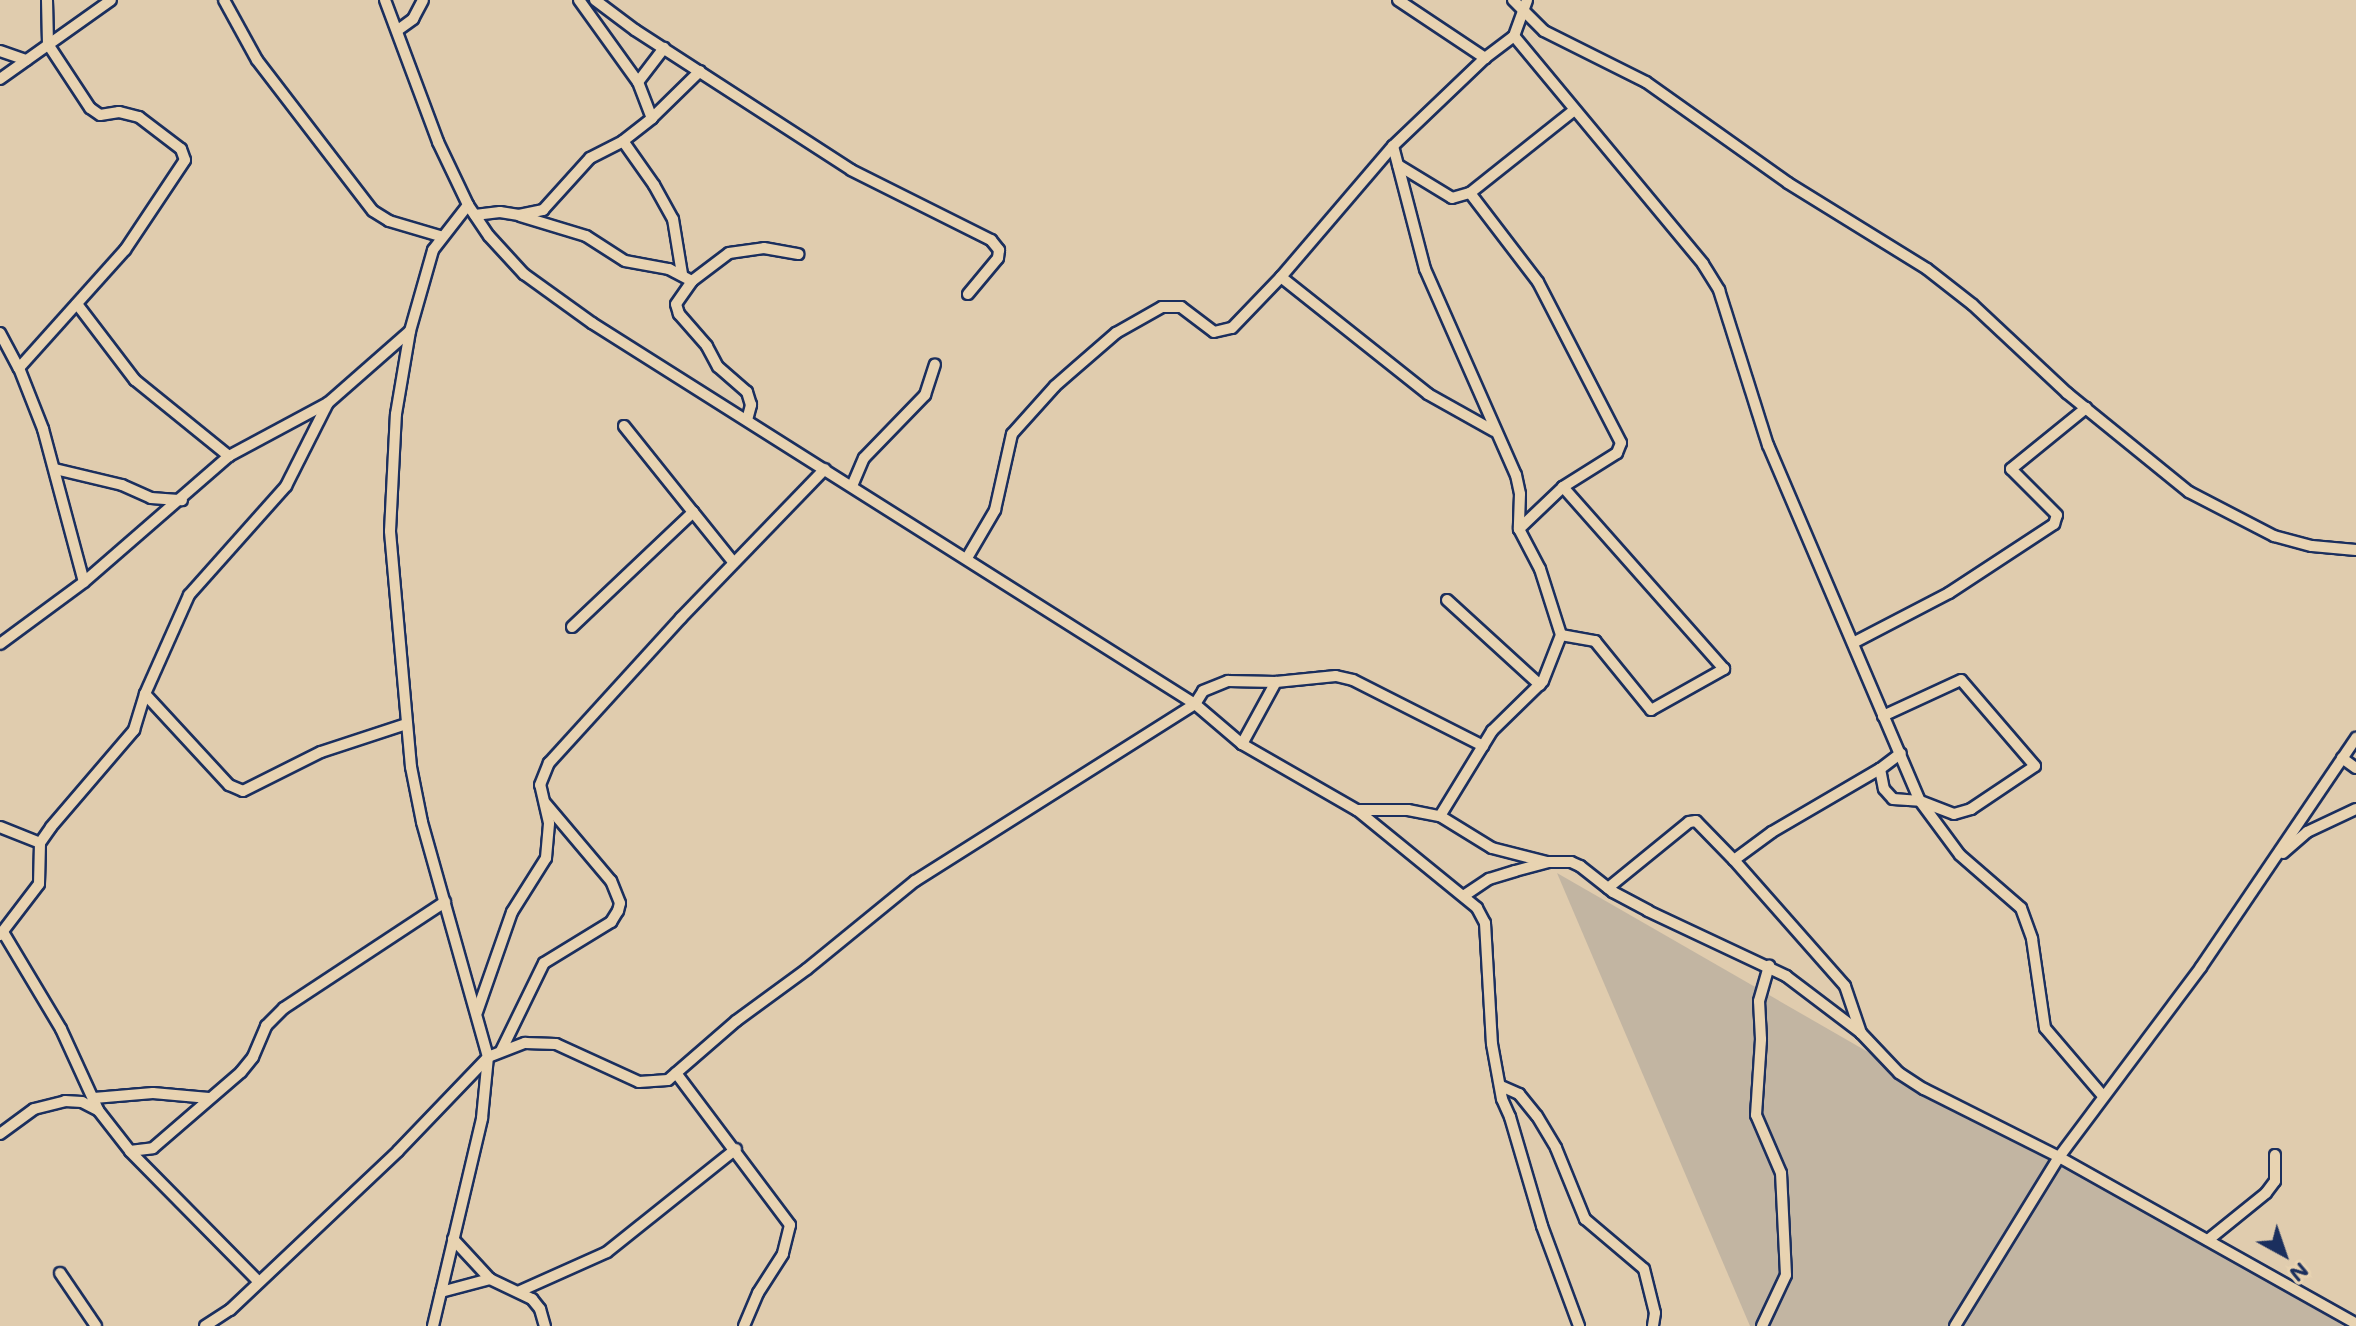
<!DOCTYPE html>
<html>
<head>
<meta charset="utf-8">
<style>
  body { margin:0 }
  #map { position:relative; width:2356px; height:1326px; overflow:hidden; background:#e0ccae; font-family:Mali,sans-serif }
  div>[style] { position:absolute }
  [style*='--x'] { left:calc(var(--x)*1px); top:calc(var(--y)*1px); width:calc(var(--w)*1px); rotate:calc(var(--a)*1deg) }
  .green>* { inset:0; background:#c2b5a2 }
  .roads { filter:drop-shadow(2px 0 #1b2f5e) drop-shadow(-2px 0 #1b2f5e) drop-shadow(0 2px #1b2f5e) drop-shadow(0 -2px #1b2f5e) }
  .minor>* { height:10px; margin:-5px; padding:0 5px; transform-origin:5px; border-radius:5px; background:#e8d3b1 }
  span { translate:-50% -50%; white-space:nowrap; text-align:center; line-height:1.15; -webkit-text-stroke:6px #e8d3b1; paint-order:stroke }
  .north { position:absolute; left:2244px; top:1214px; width:80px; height:80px; -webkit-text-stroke:6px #e8d3b1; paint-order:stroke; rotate:140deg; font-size:22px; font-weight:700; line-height:32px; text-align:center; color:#1b2f5e }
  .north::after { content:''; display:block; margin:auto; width:28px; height:36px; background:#1b2f5e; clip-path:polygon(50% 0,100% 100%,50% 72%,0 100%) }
</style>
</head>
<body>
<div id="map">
  <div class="green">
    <i style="clip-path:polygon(1557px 873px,2344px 1326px,1750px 1326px)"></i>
  </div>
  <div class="roads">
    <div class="minor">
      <i style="--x:224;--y:0;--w:68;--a:61.2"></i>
      <i style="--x:257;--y:60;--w:190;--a:52.5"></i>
      <i style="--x:373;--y:211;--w:19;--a:32"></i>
      <i style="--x:389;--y:221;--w:53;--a:16.4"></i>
      <i style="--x:385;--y:0;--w:152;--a:69.5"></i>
      <i style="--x:438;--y:142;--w:70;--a:64.5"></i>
      <i style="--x:468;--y:205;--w:37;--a:56"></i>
      <i style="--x:489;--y:236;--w:52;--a:47.4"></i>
      <i style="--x:524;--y:274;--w:84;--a:35.8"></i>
      <i style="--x:592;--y:323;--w:713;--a:32.29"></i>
      <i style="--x:1195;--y:704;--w:62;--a:40.4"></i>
      <i style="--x:1242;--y:744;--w:133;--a:29.9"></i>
      <i style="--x:1357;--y:810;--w:155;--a:39.2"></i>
      <i style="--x:1477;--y:908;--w:17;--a:62"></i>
      <i style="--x:1485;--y:923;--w:121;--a:86.7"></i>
      <i style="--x:1492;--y:1044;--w:56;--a:79.7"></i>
      <i style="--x:1502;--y:1099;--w:20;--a:66"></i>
      <i style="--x:1510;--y:1117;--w:114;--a:73.6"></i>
      <i style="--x:1542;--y:1226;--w:107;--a:69.7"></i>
      <i style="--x:579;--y:0;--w:101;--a:54.3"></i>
      <i style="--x:638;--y:82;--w:39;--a:69"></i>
      <i style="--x:595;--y:0;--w:50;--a:36.9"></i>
      <i style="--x:635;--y:30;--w:257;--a:32.9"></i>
      <i style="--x:851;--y:170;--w:157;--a:26.6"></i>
      <i style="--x:991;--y:240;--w:13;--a:51"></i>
      <i style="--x:999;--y:250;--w:8;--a:97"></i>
      <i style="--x:998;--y:258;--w:47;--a:129.8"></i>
      <i style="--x:1398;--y:0;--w:105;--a:33.7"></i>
      <i style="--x:1513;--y:0;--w:44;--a:45"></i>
      <i style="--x:1544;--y:31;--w:114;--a:26.6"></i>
      <i style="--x:1646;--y:82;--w:174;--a:35.4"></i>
      <i style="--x:1788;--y:183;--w:163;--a:31.7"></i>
      <i style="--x:1927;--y:269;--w:58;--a:38"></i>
      <i style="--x:1973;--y:305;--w:129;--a:43.1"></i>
      <i style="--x:2067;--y:393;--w:157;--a:39.1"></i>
      <i style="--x:2189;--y:492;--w:96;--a:27.4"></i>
      <i style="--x:2274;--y:536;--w:39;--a:15"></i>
      <i style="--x:2312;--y:546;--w:44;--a:5.2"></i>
      <i style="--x:398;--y:30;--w:19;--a:-36"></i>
      <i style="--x:413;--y:19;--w:21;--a:-62"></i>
      <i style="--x:1514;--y:36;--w:296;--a:50.3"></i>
      <i style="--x:1703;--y:264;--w:31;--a:58"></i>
      <i style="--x:1719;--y:290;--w:163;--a:72.5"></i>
      <i style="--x:1768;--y:445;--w:387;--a:66.9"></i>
      <i style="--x:1920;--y:801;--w:67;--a:53.5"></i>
      <i style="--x:1960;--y:855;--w:81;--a:41"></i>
      <i style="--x:2021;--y:908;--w:33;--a:70"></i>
      <i style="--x:2032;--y:939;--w:90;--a:81.7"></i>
      <i style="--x:2045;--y:1028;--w:89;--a:49.5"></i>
      <i style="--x:0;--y:51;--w:28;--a:19"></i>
      <i style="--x:0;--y:79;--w:136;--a:-35.4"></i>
      <i style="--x:638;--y:82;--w:43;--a:-52.6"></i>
      <i style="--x:623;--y:141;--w:54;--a:54.8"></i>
      <i style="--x:654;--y:185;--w:39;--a:61"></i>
      <i style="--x:673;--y:219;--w:56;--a:80.7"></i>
      <i style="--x:1393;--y:146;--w:127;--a:75.4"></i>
      <i style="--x:1425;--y:269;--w:225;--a:66.2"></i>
      <i style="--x:1516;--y:475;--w:19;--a:78"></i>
      <i style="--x:1520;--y:494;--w:35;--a:92"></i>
      <i style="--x:1519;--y:529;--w:45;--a:62.3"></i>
      <i style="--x:1540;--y:569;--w:69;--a:72.3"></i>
      <i style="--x:1398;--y:165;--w:63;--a:31.4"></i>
      <i style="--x:1452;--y:198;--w:19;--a:-16"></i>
      <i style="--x:1470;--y:193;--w:112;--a:52.6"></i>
      <i style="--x:1538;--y:282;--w:181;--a:62.7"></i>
      <i style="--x:1621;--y:443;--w:11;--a:112"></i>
      <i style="--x:1617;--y:453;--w:64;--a:147.8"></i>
      <i style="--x:1470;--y:193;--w:132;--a:-38.5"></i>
      <i style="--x:475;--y:215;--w:25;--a:-7"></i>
      <i style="--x:500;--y:212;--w:19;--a:9"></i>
      <i style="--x:519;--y:215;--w:25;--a:-12"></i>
      <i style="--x:543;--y:210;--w:70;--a:-47.9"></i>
      <i style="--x:590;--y:158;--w:37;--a:-27"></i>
      <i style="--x:623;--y:141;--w:37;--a:-38"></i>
      <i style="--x:652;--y:118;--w:67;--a:-44.4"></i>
      <i style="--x:520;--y:216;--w:69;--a:16.9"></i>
      <i style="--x:586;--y:236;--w:46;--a:32.7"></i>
      <i style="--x:625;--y:261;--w:45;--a:10.3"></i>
      <i style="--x:669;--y:269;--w:26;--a:28"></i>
      <i style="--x:1281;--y:277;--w:188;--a:38.5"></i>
      <i style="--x:1428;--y:394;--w:76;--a:29.3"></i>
      <i style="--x:77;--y:304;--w:96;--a:52.7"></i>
      <i style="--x:135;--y:380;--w:121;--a:39"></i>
      <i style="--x:0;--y:333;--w:40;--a:62"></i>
      <i style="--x:19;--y:368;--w:66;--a:68.5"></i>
      <i style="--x:43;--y:429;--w:158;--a:75"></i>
      <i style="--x:19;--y:368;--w:159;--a:-48.1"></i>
      <i style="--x:125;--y:250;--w:108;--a:-56.3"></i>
      <i style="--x:185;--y:160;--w:12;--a:-110"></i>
      <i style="--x:181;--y:149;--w:53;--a:-142.7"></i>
      <i style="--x:139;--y:117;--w:21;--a:-166"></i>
      <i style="--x:119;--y:112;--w:19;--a:171"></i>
      <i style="--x:100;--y:115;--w:12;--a:-145"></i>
      <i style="--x:90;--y:108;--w:77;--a:-123.3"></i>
      <i style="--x:48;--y:44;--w:44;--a:-91.3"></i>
      <i style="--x:747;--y:420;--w:16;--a:-75"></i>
      <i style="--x:751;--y:405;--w:14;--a:-107"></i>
      <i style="--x:747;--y:392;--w:38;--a:-139"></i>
      <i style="--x:718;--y:367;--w:24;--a:-118"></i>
      <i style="--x:707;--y:346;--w:43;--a:-131.2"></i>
      <i style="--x:679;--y:314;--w:10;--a:-107"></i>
      <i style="--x:676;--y:304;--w:28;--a:-55"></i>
      <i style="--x:692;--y:281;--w:46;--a:-37.1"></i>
      <i style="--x:729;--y:253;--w:35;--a:-8"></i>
      <i style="--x:764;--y:248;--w:35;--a:10"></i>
      <i style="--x:624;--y:426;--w:110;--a:51.3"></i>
      <i style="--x:55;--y:469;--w:69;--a:13.4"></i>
      <i style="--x:122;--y:485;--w:32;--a:24"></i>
      <i style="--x:151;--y:498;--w:31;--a:4"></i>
      <i style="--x:852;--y:486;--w:30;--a:-67"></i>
      <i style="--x:864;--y:458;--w:88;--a:-45.9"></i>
      <i style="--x:925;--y:395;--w:32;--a:-72"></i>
      <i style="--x:967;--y:558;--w:56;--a:-59.7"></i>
      <i style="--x:995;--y:510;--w:78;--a:-77.4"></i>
      <i style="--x:1012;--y:434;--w:64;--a:-48.1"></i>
      <i style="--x:1055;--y:386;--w:81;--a:-41"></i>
      <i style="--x:1116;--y:333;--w:53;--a:-29.5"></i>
      <i style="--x:1162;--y:307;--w:19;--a:0"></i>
      <i style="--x:1181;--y:307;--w:41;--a:37.1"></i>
      <i style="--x:1214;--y:332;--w:18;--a:-13"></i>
      <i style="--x:1232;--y:328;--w:71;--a:-46.1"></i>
      <i style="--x:1281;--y:277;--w:172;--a:-49.5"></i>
      <i style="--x:1393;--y:146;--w:127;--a:-43.7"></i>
      <i style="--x:1485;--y:58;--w:36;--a:-37"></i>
      <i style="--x:1514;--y:36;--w:38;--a:-70"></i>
      <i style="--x:1447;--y:600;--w:126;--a:42.4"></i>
      <i style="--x:572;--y:627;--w:167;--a:-43.5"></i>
      <i style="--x:693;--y:512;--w:65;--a:51.2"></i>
      <i style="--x:1853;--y:643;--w:108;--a:-27.5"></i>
      <i style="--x:1949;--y:593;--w:126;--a:-33.3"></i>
      <i style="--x:2054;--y:524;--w:9;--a:-72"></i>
      <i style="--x:2057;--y:515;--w:65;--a:-135"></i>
      <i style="--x:2011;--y:469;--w:97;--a:-39.1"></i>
      <i style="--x:0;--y:644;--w:104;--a:-36.4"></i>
      <i style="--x:84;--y:582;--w:192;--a:-41"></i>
      <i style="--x:229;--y:456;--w:112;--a:-28.2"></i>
      <i style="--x:328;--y:403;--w:109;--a:-41.3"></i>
      <i style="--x:145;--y:694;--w:124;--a:47.3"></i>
      <i style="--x:229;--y:785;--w:15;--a:23"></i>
      <i style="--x:243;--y:791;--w:87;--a:-26.6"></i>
      <i style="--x:321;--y:752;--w:89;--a:-18.2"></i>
      <i style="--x:1242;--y:744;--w:71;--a:-61.3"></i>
      <i style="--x:1276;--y:682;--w:60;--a:-5.7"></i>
      <i style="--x:1336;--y:676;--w:17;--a:13"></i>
      <i style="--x:1353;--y:680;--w:146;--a:26.9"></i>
      <i style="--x:2342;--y:758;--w:17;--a:36"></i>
      <i style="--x:1880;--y:769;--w:26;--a:-37"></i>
      <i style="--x:1357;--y:810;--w:51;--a:0"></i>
      <i style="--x:1408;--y:810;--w:33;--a:11"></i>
      <i style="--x:1440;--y:816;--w:61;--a:31.6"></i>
      <i style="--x:1492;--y:848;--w:57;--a:14.3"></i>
      <i style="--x:1440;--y:816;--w:100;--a:-58.5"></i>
      <i style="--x:1492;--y:731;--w:71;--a:-44.4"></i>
      <i style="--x:1543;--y:681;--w:49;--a:-68.6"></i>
      <i style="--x:1561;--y:635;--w:35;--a:10"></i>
      <i style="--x:1595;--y:641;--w:89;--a:50.9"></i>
      <i style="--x:1651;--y:710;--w:84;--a:-29.3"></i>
      <i style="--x:1724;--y:669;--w:243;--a:-131.5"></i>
      <i style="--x:1563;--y:487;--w:61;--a:136.3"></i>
      <i style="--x:0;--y:827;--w:43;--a:21.8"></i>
      <i style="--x:2283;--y:853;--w:32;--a:-41"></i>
      <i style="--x:2307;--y:832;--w:54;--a:-25.1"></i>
      <i style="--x:1734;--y:860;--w:168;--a:48.6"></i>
      <i style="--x:1845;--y:986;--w:50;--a:71.2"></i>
      <i style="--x:1608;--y:888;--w:104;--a:-39.2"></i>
      <i style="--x:1689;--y:822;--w:7;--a:-8"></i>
      <i style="--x:1696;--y:821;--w:54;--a:45.7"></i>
      <i style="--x:1734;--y:860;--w:47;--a:-36.4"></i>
      <i style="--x:1772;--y:832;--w:125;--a:-30.3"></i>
      <i style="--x:1880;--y:769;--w:20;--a:79"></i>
      <i style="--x:1884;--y:789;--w:13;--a:48"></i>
      <i style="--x:1893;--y:799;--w:27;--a:4"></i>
      <i style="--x:1920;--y:801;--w:36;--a:21"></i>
      <i style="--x:1954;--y:814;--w:18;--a:-16"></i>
      <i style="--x:1971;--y:809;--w:77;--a:-33.9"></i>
      <i style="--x:2035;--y:766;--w:113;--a:-130.7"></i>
      <i style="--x:1961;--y:680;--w:86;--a:155.2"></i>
      <i style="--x:1465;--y:895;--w:29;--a:-34"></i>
      <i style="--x:1489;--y:879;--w:27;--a:-17"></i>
      <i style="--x:1515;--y:871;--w:35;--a:-15"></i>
      <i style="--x:1549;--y:862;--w:22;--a:0"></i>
      <i style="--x:1571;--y:862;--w:10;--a:24"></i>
      <i style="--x:1580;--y:866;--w:42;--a:38.2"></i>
      <i style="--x:1613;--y:892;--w:40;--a:28"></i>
      <i style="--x:1648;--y:911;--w:153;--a:25.2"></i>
      <i style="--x:1786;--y:976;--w:94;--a:37.2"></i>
      <i style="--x:1861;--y:1033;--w:55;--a:46.5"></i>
      <i style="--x:1899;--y:1073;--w:30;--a:33"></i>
      <i style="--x:1924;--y:1089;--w:151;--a:26.7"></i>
      <i style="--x:2059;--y:1157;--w:341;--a:29.3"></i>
      <i style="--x:3;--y:932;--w:113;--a:59.1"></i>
      <i style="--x:61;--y:1029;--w:89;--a:65.4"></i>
      <i style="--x:98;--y:1110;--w:52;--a:52"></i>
      <i style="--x:0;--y:935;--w:64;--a:-52.6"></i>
      <i style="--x:39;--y:884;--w:41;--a:-88.6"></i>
      <i style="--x:40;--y:843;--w:19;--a:-55"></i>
      <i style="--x:51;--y:827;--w:128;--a:-49.4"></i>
      <i style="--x:134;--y:730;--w:38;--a:-73"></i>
      <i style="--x:145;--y:694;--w:108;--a:-66"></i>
      <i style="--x:189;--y:595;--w:146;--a:-48.3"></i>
      <i style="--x:286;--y:486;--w:93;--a:-63.2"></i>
      <i style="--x:477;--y:1012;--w:106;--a:-70.7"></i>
      <i style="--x:512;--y:912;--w:64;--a:-57.8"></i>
      <i style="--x:546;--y:858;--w:35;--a:-85"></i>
      <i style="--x:549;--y:823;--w:39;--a:-103"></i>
      <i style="--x:540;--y:785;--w:24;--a:-68"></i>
      <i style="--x:549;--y:763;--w:196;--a:-47.7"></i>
      <i style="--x:681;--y:618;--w:207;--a:-46"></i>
      <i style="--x:501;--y:1051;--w:98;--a:-64"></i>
      <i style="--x:544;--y:963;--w:79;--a:-31.5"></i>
      <i style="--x:611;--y:922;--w:13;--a:-58"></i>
      <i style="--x:618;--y:911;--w:8;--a:-76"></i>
      <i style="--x:620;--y:903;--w:24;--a:-112"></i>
      <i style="--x:611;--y:881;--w:102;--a:-130.2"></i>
      <i style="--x:676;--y:1073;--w:190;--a:53.1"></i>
      <i style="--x:790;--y:1225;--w:30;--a:104"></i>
      <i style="--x:783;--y:1254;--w:46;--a:122.7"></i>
      <i style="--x:758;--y:1293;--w:36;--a:113"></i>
      <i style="--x:1501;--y:1086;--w:20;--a:24"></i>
      <i style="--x:1519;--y:1094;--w:28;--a:51"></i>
      <i style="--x:1537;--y:1116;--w:37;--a:59"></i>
      <i style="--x:1556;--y:1148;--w:77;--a:67.8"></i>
      <i style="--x:1585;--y:1219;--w:77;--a:40.3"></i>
      <i style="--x:1644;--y:1269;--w:45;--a:76"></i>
      <i style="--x:1655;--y:1313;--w:13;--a:99"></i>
      <i style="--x:94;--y:1098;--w:59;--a:-4.8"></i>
      <i style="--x:153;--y:1093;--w:56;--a:5.1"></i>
      <i style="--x:0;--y:1134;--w:42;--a:-36.3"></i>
      <i style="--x:34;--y:1109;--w:32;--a:-14"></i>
      <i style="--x:65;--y:1101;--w:17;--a:3"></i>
      <i style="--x:82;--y:1102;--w:18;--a:27"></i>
      <i style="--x:453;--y:1239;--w:54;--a:47.2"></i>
      <i style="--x:490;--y:1279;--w:47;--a:25.5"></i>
      <i style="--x:532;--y:1299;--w:13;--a:51"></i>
      <i style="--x:540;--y:1309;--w:18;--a:74"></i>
      <i style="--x:2208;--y:1240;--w:75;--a:-39"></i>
      <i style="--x:2266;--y:1193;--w:15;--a:-53"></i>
      <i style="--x:2275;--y:1181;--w:26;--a:-90"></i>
      <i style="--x:60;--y:1273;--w:64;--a:55.8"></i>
      <i style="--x:258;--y:1281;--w:182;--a:-134.6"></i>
      <i style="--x:130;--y:1151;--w:23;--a:-7"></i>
      <i style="--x:153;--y:1148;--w:116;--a:-40.8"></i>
      <i style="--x:241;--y:1072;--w:19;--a:-51"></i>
      <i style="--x:253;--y:1057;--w:34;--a:-67"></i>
      <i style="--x:266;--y:1026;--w:25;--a:-45"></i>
      <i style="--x:284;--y:1008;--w:193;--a:-33.4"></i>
      <i style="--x:520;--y:1291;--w:95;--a:-24.1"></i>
      <i style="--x:607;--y:1252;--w:165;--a:-38.6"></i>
      <i style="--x:441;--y:1292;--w:51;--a:-14.9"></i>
      <i style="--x:205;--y:1326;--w:30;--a:-33"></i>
      <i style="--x:230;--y:1310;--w:231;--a:-43.4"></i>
      <i style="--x:398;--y:1151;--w:130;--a:-46.2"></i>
      <i style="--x:488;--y:1057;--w:40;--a:-21"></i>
      <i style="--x:525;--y:1043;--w:31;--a:2"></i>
      <i style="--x:556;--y:1044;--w:91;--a:24.6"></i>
      <i style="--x:639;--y:1082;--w:29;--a:-4"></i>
      <i style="--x:668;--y:1080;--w:90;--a:-40.9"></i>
      <i style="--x:736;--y:1021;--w:88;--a:-36.2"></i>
      <i style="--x:807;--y:969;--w:139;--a:-39.2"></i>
      <i style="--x:915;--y:881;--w:331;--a:-32.3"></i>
      <i style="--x:1195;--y:704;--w:15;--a:-58"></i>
      <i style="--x:1203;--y:691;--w:27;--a:-22"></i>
      <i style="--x:1228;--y:681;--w:48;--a:1.2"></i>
      <i style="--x:433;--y:1326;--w:214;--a:-76.7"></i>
      <i style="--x:482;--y:1118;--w:61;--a:-84.4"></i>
      <i style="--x:488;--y:1057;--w:244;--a:-105.7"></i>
      <i style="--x:422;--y:822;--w:56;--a:-101.3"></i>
      <i style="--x:411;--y:767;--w:237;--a:-95.1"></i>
      <i style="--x:390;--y:531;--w:117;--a:-87.1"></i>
      <i style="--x:396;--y:414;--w:84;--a:-80.4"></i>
      <i style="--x:410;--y:331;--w:84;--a:-74.1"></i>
      <i style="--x:433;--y:250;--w:57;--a:-52.1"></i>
      <i style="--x:1762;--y:1326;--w:56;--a:-64.8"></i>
      <i style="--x:1786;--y:1275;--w:102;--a:-92.8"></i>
      <i style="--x:1781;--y:1173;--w:63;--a:-113.3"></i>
      <i style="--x:1756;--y:1115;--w:76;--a:-86.2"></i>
      <i style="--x:1761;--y:1039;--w:38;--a:-93"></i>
      <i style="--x:1759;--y:1001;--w:37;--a:-74"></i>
      <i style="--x:1955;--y:1326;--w:198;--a:-58.4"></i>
      <i style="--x:2059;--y:1157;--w:237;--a:-53.2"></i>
      <i style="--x:2201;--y:967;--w:277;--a:-55.9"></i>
    </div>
  </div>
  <div class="north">N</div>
</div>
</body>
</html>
